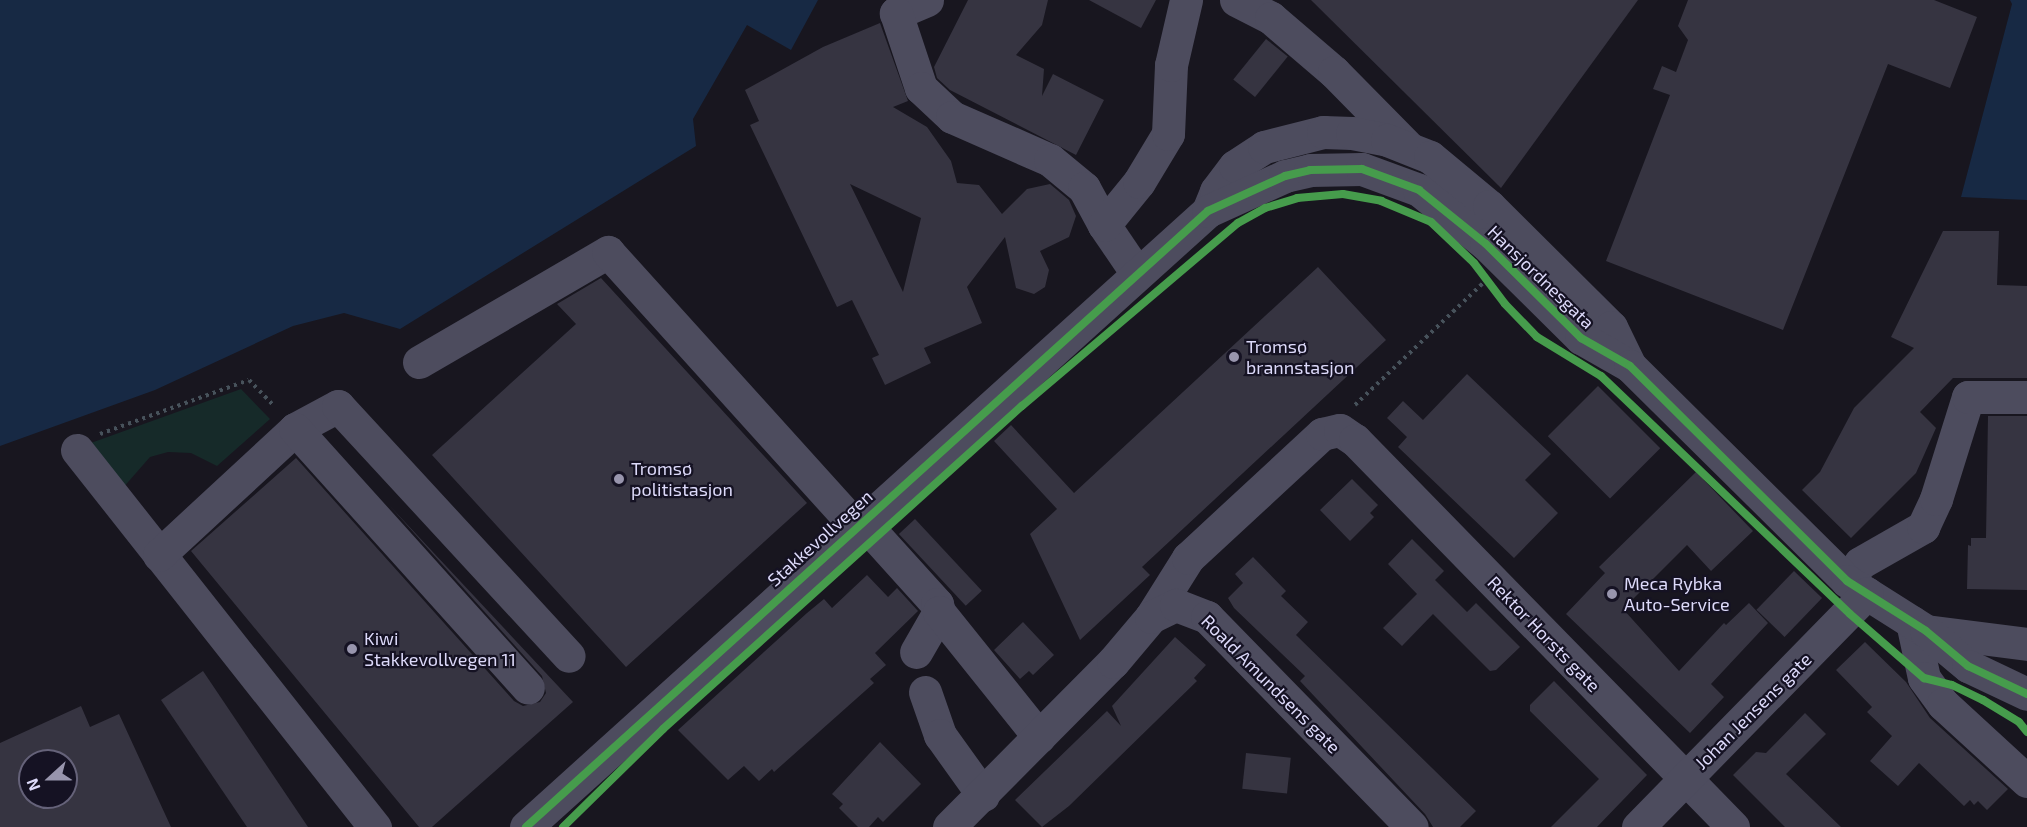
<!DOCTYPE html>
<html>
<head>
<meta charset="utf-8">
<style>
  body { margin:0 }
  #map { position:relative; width:2027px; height:827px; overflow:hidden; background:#18161f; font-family:"Exo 2",sans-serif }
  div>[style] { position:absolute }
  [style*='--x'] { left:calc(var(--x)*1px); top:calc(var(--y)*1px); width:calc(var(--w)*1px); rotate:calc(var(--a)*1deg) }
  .green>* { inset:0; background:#162a29 }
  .water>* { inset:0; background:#172944 }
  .building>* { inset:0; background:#363441; transform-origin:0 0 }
  .path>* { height:4px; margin-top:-2px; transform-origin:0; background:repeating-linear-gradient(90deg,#47525b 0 3px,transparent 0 7.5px) }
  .minor>* { height:33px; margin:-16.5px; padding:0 16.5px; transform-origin:16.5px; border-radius:16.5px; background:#4d4c5e }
  .cycleway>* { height:8px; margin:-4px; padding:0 4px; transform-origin:4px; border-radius:4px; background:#469c4c }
  .dots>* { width:16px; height:16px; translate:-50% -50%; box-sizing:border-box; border:3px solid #151223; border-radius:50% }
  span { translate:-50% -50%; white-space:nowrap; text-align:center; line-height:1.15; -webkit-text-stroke:4.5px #151223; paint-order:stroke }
  .street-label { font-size:18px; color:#dddafa }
  .poi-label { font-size:18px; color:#dddafa }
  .left { translate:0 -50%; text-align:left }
  .north { position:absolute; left:18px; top:749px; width:60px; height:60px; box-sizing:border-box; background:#151223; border:2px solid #656279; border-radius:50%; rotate:249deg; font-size:16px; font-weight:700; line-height:24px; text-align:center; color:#dddafa }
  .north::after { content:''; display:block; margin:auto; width:21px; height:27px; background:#9895ad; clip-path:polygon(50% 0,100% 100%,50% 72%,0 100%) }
</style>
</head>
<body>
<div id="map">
  <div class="green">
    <i style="clip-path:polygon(241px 389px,270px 419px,217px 466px,191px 453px,168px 452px,150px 457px,122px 489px,88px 444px)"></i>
  </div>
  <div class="water">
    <i style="clip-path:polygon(0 0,818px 0,791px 50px,747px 25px,693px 119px,696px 146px,400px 329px,344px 313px,293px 326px,155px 390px,0 446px)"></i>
    <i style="clip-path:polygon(2010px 0,2027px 0,2027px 200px,1961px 197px,2012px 4px)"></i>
  </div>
  <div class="building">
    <i style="clip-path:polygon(968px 0,1048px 0,1042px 25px,1016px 55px,1044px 69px,1042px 96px,1053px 74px,1104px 100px,1076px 155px,950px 90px,937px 78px,934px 67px)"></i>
    <i style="clip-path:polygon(1089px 0,1156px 0,1141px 28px)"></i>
    <i style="clip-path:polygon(1311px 0,1638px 0,1501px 188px)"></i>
    <i style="clip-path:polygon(1688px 0,1934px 0,1977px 17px,1950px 88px,1888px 64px,1783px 330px,1606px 261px,1670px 95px,1653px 89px,1662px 66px,1676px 72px,1688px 40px,1678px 26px)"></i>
    <i style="clip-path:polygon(evenodd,880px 23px,908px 101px,893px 107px,927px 127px,951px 161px,957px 183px,979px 185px,1002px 214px,1027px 189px,1050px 184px,1069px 200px,1076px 216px,1069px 237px,1040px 251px,1049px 270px,1045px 287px,1034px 294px,1016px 288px,1005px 237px,967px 287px,982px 323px,924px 348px,931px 363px,885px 385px,872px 358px,879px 355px,852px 300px,837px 307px,750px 125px,759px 121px,745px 90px,823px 47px,880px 23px,850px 184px,921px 218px,903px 292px,850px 184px)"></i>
    <i style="left:1266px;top:39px;width:28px;height:52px;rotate:39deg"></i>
    <i style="clip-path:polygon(1943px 231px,1999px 231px,1997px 285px,2027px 286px,2027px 378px,1953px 378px,1920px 412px,1936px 428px,1916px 473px,1851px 538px,1802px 490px,1820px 472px,1854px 408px,1914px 348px,1891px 337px)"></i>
    <i style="clip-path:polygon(1318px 267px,1386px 340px,1142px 567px,1150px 575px,1080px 640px,1030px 534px,1057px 509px,994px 441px,1011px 425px,1074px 493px)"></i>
    <i style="clip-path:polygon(601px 278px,807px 503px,626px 667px,432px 455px,576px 324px,557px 304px)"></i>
    <i style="clip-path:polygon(1467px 374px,1551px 454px,1525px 480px,1558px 513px,1514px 558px,1398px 447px,1407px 437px,1387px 418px,1403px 401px,1423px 420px)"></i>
    <i style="left:1598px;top:386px;width:88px;height:71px;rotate:45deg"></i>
    <i style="clip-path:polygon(1988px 416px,2027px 416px,2027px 590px,1967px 589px,1968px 545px,1971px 546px,1971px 538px,1986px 538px)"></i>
    <i style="clip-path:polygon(296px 458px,514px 701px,523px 706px,540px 702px,546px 693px,542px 676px,389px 505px,573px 702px,432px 827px,419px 827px,191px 551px)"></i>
    <i style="clip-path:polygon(1696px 472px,1753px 531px,1711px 571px,1687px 545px,1623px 609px,1679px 671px,1724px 623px,1726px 625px,1749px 603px,1768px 623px,1711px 684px,1724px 697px,1690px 733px,1566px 614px,1605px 573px,1599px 567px)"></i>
    <i style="clip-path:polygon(1352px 479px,1378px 505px,1370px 513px,1374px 517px,1350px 541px,1320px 510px)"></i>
    <i style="left:915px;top:519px;width:98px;height:22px;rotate:47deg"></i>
    <i style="clip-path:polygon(1412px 539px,1444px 571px,1435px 580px,1467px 612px,1476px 603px,1520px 647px,1496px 670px,1490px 671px,1433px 614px,1402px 646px,1383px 628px,1417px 594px,1388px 564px)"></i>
    <i style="clip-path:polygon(1253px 557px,1286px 591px,1281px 596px,1308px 622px,1296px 635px,1476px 811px,1460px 827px,1433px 827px,1425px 814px,1300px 681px,1305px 676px,1234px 608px,1228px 598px,1243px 583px,1235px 574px)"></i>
    <i style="left:1794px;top:571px;width:39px;height:54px;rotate:44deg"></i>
    <i style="clip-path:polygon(867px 575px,888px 597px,897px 588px,918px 611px,875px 653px,886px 665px,870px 679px,874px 683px,774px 772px,772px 769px,759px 781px,744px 766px,728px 780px,678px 730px,807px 613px,824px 599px,832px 608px)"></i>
    <i style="clip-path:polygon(1023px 622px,1054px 655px,1033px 675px,1029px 671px,1020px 679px,994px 650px)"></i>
    <i style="clip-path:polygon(1175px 637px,1206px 665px,1194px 678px,1197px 681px,1069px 806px,1042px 827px,1015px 800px,1107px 711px,1121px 726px,1112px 706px)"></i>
    <i style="clip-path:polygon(1865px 642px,1906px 682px,1930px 718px,2008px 789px,1987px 810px,1978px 801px,1974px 805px,1970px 800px,1964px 806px,1919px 763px,1898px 786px,1870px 761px,1892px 736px,1867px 712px,1872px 707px,1836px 670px)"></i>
    <i style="clip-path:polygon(203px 671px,308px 827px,247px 827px,161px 700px)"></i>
    <i style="clip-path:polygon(1554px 681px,1647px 775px,1597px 827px,1551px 827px,1599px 779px,1530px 711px,1530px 705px)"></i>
    <i style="clip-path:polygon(evenodd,81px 706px,90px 727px,119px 714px,171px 827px,0 827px,0 743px,81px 706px,30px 761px,66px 761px,66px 797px,30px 797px,30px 761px)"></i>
    <i style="clip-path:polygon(1805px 713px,1826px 734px,1786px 774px,1841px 827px,1785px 827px,1733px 775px,1756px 752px,1766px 753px)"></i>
    <i style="clip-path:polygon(880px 742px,921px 784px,883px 822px,878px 817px,869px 827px,858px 827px,839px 808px,843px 804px,832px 794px)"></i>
    <i style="left:1246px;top:753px;width:45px;height:36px;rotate:6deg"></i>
  </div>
  <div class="path">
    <i style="--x:1355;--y:405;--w:178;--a:-43.6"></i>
    <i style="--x:100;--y:434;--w:158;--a:-19.9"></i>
    <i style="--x:249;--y:380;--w:37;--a:46"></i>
  </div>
  <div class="minor">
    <i style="--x:927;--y:0;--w:34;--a:157"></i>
    <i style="--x:896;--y:13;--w:79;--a:71.6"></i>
    <i style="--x:921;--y:88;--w:42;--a:43.1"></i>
    <i style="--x:952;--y:117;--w:107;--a:23.7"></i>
    <i style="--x:1050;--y:160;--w:44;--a:39.5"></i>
    <i style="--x:1084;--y:188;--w:42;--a:61.6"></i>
    <i style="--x:1236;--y:0;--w:39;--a:27"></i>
    <i style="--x:1271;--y:18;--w:83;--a:40.6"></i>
    <i style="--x:1334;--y:72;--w:104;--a:45.4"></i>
    <i style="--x:1208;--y:211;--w:22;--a:-68"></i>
    <i style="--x:1216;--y:191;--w:31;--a:-53"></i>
    <i style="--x:1235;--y:166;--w:35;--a:-33"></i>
    <i style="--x:1264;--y:147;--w:61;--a:-14.3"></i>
    <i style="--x:1323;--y:132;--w:29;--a:2"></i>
    <i style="--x:1352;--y:133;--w:36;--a:11"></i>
    <i style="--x:1387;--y:140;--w:46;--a:21.6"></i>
    <i style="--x:1430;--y:157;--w:77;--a:39.7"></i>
    <i style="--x:1489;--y:206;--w:172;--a:44.8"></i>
    <i style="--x:1611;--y:327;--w:43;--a:64"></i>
    <i style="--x:1136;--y:272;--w:57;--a:-124.2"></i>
    <i style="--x:1104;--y:225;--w:55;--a:-50.9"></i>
    <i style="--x:1139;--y:182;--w:56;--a:-58.9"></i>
    <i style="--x:1168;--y:134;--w:69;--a:-87.5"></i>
    <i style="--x:1171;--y:65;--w:67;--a:-77"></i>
    <i style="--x:419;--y:362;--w:219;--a:-30.2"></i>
    <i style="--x:608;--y:252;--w:370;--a:47.9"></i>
    <i style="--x:295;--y:429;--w:49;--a:-28.1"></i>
    <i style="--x:338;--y:406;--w:340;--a:47.3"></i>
    <i style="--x:77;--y:450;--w:481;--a:51.7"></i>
    <i style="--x:862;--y:521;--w:112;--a:47.9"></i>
    <i style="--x:937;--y:604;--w:8;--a:76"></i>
    <i style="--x:939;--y:612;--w:46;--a:119.9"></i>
    <i style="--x:159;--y:555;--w:185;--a:-42.8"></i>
    <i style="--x:295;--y:429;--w:348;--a:48"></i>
    <i style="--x:1847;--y:581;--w:22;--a:-54"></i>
    <i style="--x:1860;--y:563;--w:73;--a:-29.7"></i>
    <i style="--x:1923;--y:527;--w:31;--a:-65"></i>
    <i style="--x:1936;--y:499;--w:107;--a:-72.6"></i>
    <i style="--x:1968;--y:397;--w:59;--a:0"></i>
    <i style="--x:939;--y:612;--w:160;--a:51.3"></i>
    <i style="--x:1151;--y:617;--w:70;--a:-57.9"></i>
    <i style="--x:1188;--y:558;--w:183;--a:-42.8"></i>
    <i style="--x:1322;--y:434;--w:18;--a:-13"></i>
    <i style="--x:1340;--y:430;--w:18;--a:34"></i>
    <i style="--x:1355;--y:440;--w:541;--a:45.67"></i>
    <i style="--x:1912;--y:622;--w:57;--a:77.9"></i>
    <i style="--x:1924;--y:678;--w:32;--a:54"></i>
    <i style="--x:1943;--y:704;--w:114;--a:42.5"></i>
    <i style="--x:1926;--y:631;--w:102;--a:7.3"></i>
    <i style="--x:925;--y:692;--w:46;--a:70.8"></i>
    <i style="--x:940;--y:735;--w:74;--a:54.4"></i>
    <i style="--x:526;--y:827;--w:919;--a:-42.09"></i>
    <i style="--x:1208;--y:211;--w:85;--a:-24.4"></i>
    <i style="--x:1285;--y:176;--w:26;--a:-13"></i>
    <i style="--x:1310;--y:170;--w:52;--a:-1.1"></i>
    <i style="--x:1362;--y:169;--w:61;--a:20.2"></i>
    <i style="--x:1419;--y:190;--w:86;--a:38.9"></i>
    <i style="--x:1486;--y:244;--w:134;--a:44.7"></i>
    <i style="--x:1581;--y:338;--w:56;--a:29.7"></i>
    <i style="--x:1630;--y:366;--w:305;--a:44.7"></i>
    <i style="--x:1847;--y:581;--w:93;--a:32.3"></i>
    <i style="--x:1926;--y:631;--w:55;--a:39.8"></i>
    <i style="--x:1968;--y:666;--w:65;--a:25.4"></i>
    <i style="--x:949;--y:827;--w:233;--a:-45.2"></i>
    <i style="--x:1113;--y:662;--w:59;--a:-49.8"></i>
    <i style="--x:1151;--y:617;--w:28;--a:-26"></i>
    <i style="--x:1176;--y:605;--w:33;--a:21"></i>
    <i style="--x:1207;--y:617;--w:293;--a:45.7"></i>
    <i style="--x:1638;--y:827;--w:327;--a:-45.6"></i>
  </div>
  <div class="cycleway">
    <i style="--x:526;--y:827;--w:919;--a:-42.09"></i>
    <i style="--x:1208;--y:211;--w:85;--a:-24.4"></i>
    <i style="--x:1285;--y:176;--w:26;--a:-13"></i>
    <i style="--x:1310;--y:170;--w:52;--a:-1.1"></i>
    <i style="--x:1362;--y:169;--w:61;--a:20.2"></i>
    <i style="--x:1419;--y:190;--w:86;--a:38.9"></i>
    <i style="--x:1486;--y:244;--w:134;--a:44.7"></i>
    <i style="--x:1581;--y:338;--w:56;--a:29.7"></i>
    <i style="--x:1630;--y:366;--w:305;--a:44.7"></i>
    <i style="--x:1847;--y:581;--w:93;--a:32.3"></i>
    <i style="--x:1926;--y:631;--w:55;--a:39.8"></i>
    <i style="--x:1968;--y:666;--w:65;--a:25.4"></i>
    <i style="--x:563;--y:827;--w:140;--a:-44.4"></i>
    <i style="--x:663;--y:729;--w:483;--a:-42"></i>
    <i style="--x:1022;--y:406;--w:283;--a:-40.3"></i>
    <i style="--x:1238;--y:223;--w:31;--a:-29"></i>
    <i style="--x:1265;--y:208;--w:34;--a:-17"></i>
    <i style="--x:1297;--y:198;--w:46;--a:-5"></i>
    <i style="--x:1343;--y:194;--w:39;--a:10"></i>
    <i style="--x:1381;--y:201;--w:54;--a:22.8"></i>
    <i style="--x:1431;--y:222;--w:59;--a:43.6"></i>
    <i style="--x:1474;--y:263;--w:51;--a:52.9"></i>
    <i style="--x:1505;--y:304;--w:46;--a:45.9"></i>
    <i style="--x:1537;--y:337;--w:75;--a:31.4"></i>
    <i style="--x:1601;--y:376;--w:344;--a:43.7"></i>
    <i style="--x:1850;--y:614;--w:98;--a:40.9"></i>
    <i style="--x:1924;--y:678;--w:29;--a:14"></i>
    <i style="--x:1952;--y:685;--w:34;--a:26"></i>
    <i style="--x:1983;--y:700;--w:42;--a:31.4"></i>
    <i style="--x:2019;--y:722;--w:13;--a:51"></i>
  </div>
  <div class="dots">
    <i style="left:1234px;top:357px;background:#9895ad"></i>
    <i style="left:619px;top:479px;background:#9895ad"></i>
    <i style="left:1612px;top:594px;background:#9895ad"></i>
    <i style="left:352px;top:649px;background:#9895ad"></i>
  </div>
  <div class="street-label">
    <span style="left:1541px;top:277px;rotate:44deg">Hansjordnesgata</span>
    <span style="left:820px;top:538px;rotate:-42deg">Stakkevollvegen</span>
    <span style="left:1544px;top:634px;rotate:46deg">Rektor Horsts gate</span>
    <span style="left:1271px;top:684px;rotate:45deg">Roald Amundsens gate</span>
    <span style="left:1753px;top:711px;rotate:-45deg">Johan Jensens gate</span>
  </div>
  <div class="poi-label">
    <span class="left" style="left:1246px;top:357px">Tromsø<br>brannstasjon</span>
    <span class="left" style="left:631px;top:479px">Tromsø<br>politistasjon</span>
    <span class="left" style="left:1624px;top:594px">Meca Rybka<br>Auto-Service</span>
    <span class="left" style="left:364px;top:649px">Kiwi<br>Stakkevollvegen 11</span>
  </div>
  <div class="north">N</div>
</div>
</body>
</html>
